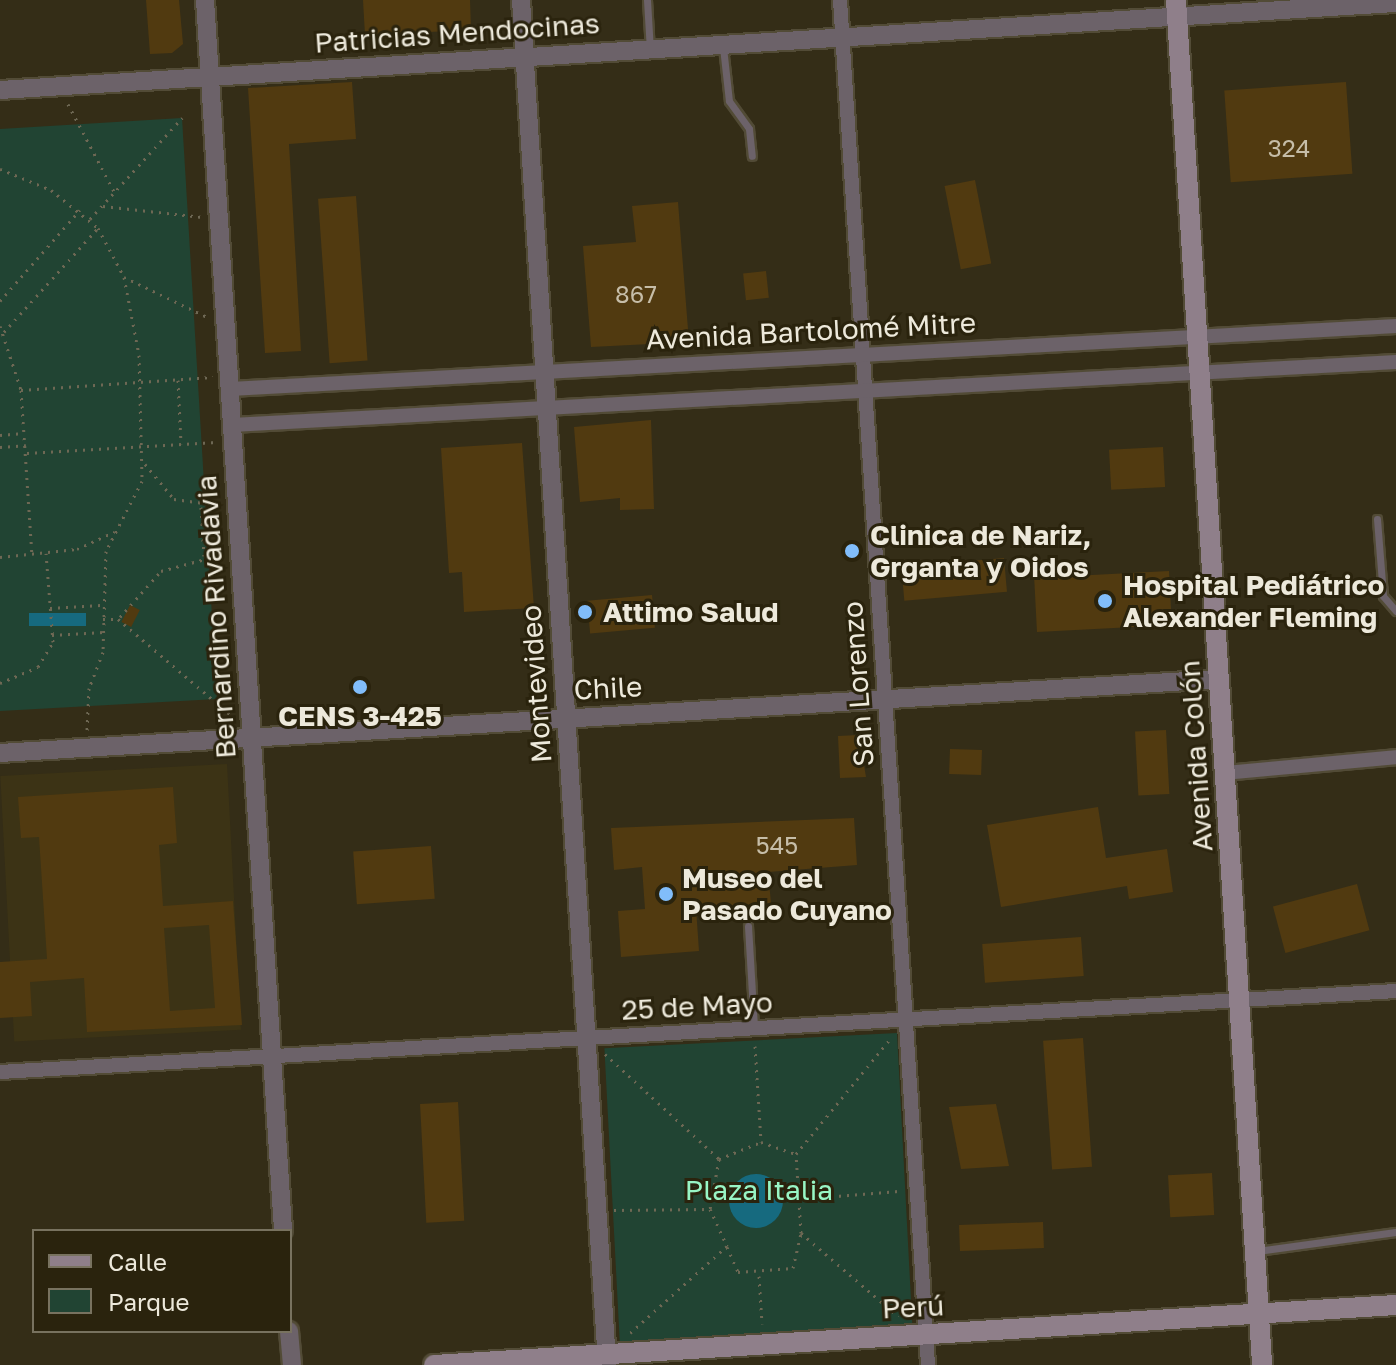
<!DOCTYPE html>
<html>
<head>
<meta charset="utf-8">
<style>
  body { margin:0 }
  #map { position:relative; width:1396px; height:1365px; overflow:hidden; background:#342d17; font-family:"Golos Text",sans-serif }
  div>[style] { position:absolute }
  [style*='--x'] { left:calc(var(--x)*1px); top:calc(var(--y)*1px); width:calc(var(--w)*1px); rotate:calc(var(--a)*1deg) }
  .built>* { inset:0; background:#3c3315; transform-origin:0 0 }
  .green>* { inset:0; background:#214433; transform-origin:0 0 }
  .water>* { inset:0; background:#166a7f; transform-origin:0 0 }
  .round { border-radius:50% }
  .building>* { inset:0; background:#513a10; transform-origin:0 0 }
  .path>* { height:3px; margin-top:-1.5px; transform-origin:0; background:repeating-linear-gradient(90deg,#6e6854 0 2px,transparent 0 8px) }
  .roads { filter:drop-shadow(2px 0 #524b36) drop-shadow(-2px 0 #524b36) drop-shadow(0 2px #524b36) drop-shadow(0 -2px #524b36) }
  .service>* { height:7px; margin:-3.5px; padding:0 3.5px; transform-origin:3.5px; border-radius:3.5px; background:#6c6269 }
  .minor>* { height:14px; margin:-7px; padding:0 7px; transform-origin:7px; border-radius:7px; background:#6c6269 }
  .tertiary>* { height:18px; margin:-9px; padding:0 9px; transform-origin:9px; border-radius:9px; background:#6c6269 }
  .secondary>* { height:20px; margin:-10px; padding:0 10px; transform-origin:10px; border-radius:10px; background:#8f7f8a }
  .dots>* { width:22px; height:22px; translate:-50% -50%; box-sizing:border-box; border:4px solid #2a230d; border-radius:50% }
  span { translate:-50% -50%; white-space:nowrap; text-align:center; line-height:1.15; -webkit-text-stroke:6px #2a230d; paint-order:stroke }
  .number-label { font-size:24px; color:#c6bda8 }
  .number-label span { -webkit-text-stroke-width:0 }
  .street-label { font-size:28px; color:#ede9db }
  .poi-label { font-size:28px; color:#ede9db; font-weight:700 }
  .left { translate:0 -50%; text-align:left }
  .park-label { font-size:28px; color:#98f5c5 }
  .legend { position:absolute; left:32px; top:1229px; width:260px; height:104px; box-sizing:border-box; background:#2a230d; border:2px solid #78725f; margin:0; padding:10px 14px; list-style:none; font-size:24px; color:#ede9db }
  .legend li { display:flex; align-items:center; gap:16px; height:40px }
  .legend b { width:40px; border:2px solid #78725f }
</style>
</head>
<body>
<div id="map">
  <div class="built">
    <i style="left:227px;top:764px;width:266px;height:227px;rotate:87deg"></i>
  </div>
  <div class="green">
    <i style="clip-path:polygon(182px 118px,217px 699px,0 711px,0 129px)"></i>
    <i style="left:897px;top:1033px;width:297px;height:293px;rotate:87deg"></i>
  </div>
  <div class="water">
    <i style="left:86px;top:613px;width:13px;height:57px;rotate:90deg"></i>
    <i class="round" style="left:729px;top:1174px;width:54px;height:54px"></i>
  </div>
  <div class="building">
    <i style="clip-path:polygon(146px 0,179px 0,183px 44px,172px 53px,150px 54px)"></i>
    <i style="clip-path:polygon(363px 0,470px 0,471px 30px,365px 35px)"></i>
    <i style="clip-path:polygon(352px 82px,356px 139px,289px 144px,301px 351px,265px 353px,248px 88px)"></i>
    <i style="left:1346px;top:82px;width:92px;height:122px;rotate:86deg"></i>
    <i style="left:975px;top:180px;width:85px;height:31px;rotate:79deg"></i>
    <i style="left:356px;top:196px;width:165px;height:38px;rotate:86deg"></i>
    <i style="clip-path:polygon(678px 202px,689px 342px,591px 347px,583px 246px,636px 242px,632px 206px)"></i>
    <i style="left:766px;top:271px;width:27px;height:23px;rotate:84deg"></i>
    <i style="clip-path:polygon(651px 420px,654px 509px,620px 510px,620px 498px,580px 502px,574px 427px)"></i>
    <i style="clip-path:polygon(522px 443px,534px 608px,464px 612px,462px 572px,449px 573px,441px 448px)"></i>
    <i style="left:1163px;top:447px;width:40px;height:54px;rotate:87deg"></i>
    <i style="left:1004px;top:558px;width:34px;height:103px;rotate:85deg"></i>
    <i style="left:1169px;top:571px;width:54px;height:135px;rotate:87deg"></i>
    <i style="left:652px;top:595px;width:33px;height:65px;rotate:85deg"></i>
    <i style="left:130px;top:605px;width:11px;height:19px;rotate:27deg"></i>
    <i style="left:1166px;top:730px;width:64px;height:31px;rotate:87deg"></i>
    <i style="clip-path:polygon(859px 735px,866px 777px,840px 778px,838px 736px)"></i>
    <i style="left:950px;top:749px;width:32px;height:25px;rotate:2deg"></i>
    <i style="clip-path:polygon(evenodd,173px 787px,177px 843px,159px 845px,163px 906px,233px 901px,242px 1025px,87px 1032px,84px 978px,30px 982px,32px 1016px,0 1018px,0 962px,47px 959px,39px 837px,21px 838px,18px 797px,173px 787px,209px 925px,215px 1008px,170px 1011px,164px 928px,209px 925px)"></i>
    <i style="clip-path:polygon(1098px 807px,1106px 858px,1167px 849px,1173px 892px,1129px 899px,1127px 886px,1001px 907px,987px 825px)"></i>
    <i style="clip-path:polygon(854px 818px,857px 865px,768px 872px,771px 903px,696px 908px,699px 951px,621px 957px,618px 911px,645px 909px,642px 867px,614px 870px,611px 828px)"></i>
    <i style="left:431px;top:846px;width:53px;height:78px;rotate:86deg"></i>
    <i style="left:1357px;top:884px;width:48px;height:87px;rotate:75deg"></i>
    <i style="left:1081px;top:937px;width:39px;height:99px;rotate:86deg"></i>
    <i style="left:1083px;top:1038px;width:129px;height:40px;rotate:86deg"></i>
    <i style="left:458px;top:1102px;width:119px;height:38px;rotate:87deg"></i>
    <i style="clip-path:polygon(996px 1104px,1009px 1166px,961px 1169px,949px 1107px)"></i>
    <i style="left:1212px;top:1173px;width:42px;height:44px;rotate:87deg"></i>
    <i style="left:1043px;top:1222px;width:26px;height:84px;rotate:88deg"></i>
  </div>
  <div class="path">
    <i style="--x:68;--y:104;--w:101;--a:62.2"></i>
    <i style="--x:0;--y:169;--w:55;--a:22.4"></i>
    <i style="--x:51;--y:190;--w:60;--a:39"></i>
    <i style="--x:98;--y:228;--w:55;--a:62"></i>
    <i style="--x:124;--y:277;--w:79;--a:79.1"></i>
    <i style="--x:139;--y:355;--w:126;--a:88.6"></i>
    <i style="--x:142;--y:481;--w:79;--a:117.2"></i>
    <i style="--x:106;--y:551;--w:101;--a:91.7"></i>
    <i style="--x:103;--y:652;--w:39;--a:111"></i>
    <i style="--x:89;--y:688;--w:43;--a:92.7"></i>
    <i style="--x:103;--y:206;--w:100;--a:6.3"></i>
    <i style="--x:90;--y:219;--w:137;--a:-47.7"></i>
    <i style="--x:124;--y:277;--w:92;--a:25.7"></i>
    <i style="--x:0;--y:301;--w:121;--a:-48.7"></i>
    <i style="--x:0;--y:326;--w:67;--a:71.8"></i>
    <i style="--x:21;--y:390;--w:164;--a:86.2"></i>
    <i style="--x:4;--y:332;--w:140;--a:-47.9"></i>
    <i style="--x:178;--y:380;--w:64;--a:87.3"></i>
    <i style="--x:21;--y:390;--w:192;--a:-3.9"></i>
    <i style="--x:0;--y:435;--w:24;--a:-5"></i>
    <i style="--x:0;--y:447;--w:26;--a:-4"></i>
    <i style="--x:27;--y:453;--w:190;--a:-3.3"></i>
    <i style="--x:145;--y:464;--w:45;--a:50.4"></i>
    <i style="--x:174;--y:499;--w:45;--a:7.6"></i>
    <i style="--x:201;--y:507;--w:49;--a:86.5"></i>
    <i style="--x:0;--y:557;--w:77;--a:-5.9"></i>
    <i style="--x:77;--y:549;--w:41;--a:-24.7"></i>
    <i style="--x:50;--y:608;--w:51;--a:-3.4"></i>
    <i style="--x:120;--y:617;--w:62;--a:-48.3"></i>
    <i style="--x:161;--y:571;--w:65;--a:-15.1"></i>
    <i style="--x:103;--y:619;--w:15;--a:0"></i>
    <i style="--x:118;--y:619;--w:151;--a:40.4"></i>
    <i style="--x:52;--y:635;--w:52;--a:-3.3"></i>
    <i style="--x:0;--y:683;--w:41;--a:-22.8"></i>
    <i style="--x:38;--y:667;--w:29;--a:-59"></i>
    <i style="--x:53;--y:642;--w:89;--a:-94.5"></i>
    <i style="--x:755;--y:1046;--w:96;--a:86.4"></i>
    <i style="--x:605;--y:1054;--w:155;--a:42.6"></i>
    <i style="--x:719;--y:1159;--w:51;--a:100.2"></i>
    <i style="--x:710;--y:1209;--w:41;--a:65.3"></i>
    <i style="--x:727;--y:1246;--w:130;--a:138.1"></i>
    <i style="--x:719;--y:1159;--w:45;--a:-22"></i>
    <i style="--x:761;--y:1142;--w:37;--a:19"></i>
    <i style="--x:799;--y:1199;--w:100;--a:-4.6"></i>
    <i style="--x:614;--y:1210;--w:96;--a:-0.6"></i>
    <i style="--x:801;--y:1233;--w:128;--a:40.6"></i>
    <i style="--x:727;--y:1247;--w:27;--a:66"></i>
    <i style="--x:738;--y:1272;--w:55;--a:-4.2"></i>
    <i style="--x:793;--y:1268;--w:36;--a:-77"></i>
    <i style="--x:801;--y:1233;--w:79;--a:-93.6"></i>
    <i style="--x:796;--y:1154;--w:150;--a:-50.7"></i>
    <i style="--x:759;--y:1276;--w:48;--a:86.4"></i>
  </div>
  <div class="roads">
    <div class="service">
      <i style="--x:647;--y:0;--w:50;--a:86.6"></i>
      <i style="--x:723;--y:47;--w:54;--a:83.7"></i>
      <i style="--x:729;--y:101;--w:34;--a:54"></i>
      <i style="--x:749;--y:129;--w:27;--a:84"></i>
      <i style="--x:1377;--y:519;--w:77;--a:85.5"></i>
      <i style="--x:1383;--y:596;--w:20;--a:49"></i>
      <i style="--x:748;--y:926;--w:102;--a:86.6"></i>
      <i style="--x:1257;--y:1251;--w:140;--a:-7.8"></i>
    </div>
    <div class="minor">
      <i style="--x:840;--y:0;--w:1368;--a:86.31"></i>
      <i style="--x:230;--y:389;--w:1168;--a:-3.09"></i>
      <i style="--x:232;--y:425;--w:1166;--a:-3.1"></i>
      <i style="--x:1225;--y:773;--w:172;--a:-5.3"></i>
      <i style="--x:0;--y:1072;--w:1398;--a:-3.32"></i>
    </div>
    <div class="tertiary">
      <i style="--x:205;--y:0;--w:1233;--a:86.37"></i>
      <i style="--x:521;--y:0;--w:1368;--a:86.39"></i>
      <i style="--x:0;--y:90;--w:1399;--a:-3.57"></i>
      <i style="--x:0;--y:753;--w:1221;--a:-3.47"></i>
      <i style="--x:289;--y:1331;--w:34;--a:85"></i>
    </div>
    <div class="secondary">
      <i style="--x:1176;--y:0;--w:1368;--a:86.39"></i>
      <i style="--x:434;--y:1365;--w:964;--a:-3.57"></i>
    </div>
  </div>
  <div class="dots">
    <i style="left:852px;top:551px;background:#81bdfa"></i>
    <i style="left:1105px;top:601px;background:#81bdfa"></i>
    <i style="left:585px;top:612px;background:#81bdfa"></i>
    <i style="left:360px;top:687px;background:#81bdfa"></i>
    <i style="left:666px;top:894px;background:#81bdfa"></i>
  </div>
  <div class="number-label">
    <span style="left:1289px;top:148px">324</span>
    <span style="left:636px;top:294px">867</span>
    <span style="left:777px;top:845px">545</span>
  </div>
  <div class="street-label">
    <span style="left:457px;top:33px;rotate:-4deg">Patricias Mendocinas</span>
    <span style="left:811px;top:331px;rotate:-3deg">Avenida Bartolomé Mitre</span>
    <span style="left:216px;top:617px;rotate:-94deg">Bernardino Rivadavia</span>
    <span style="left:536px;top:684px;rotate:-94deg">Montevideo</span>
    <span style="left:858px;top:684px;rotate:-94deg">San Lorenzo</span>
    <span style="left:608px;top:688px;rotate:-3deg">Chile</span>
    <span style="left:1196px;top:756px;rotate:-94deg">Avenida Colón</span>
    <span style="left:697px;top:1006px;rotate:-3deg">25 de Mayo</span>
    <span style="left:913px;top:1307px;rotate:-3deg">Perú</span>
  </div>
  <div class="poi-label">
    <span class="left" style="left:870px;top:551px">Clinica de Nariz,<br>Grganta y Oidos</span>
    <span class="left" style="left:1123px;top:601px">Hospital Pediátrico<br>Alexander Fleming</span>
    <span class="left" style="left:603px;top:612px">Attimo Salud</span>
    <span style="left:360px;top:716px">CENS 3-425</span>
    <span class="left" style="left:682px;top:894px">Museo del<br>Pasado Cuyano</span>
  </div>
  <div class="park-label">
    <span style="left:759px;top:1190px">Plaza Italia</span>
  </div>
  <ul class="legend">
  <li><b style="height:10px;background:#8f7f8a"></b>Calle</li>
  <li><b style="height:22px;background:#214433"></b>Parque</li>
  </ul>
</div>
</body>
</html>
